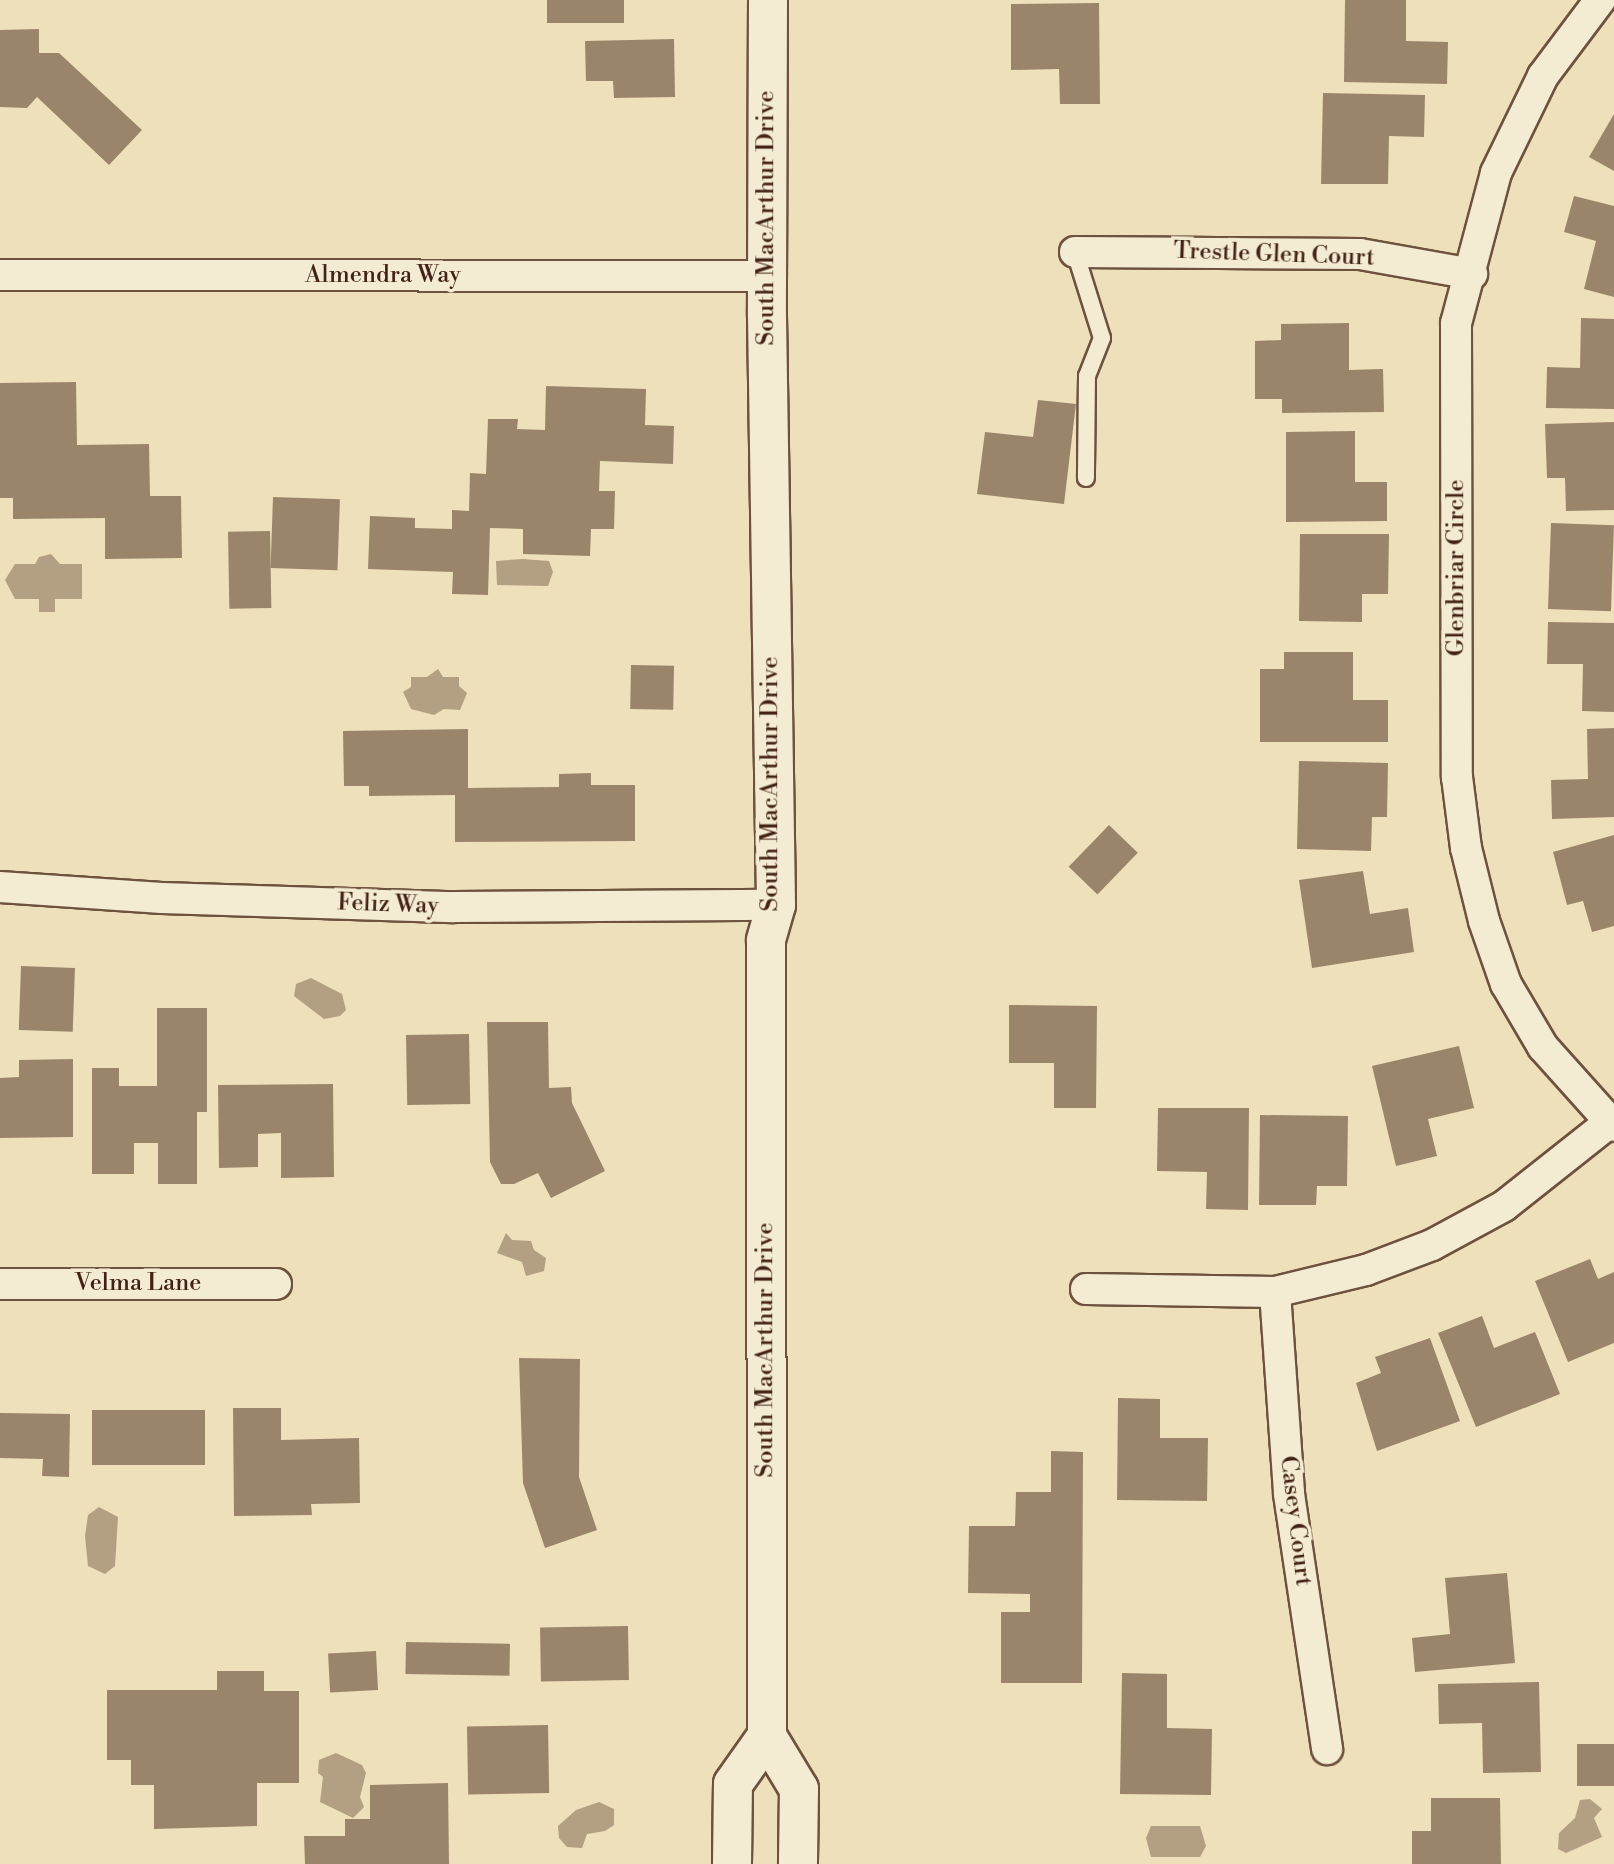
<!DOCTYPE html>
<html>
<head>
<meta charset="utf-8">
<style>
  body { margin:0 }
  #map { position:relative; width:1614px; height:1864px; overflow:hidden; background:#ede0ba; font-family:"Libre Bodoni",serif }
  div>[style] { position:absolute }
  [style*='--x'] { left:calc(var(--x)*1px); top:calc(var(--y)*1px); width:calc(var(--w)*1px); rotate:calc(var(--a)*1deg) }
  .water>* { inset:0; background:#b39f82 }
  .building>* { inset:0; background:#9b856a; transform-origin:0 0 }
  .roads { filter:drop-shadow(2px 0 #6d523e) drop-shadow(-2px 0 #6d523e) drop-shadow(0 2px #6d523e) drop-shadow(0 -2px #6d523e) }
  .lane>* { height:16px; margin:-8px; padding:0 8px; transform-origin:8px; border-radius:8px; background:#f3ebd2 }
  .street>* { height:30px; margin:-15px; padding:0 15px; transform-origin:15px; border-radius:15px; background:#f3ebd2 }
  .secondary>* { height:38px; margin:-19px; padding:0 19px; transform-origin:19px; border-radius:19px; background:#f3ebd2 }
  span { translate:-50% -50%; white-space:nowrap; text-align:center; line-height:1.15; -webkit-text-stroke:7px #f3ebd2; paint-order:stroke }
  .street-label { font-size:24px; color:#422214 }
</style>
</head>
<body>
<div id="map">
  <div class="water">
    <i style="clip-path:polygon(51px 554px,60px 564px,82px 564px,82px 599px,55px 599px,55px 612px,39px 612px,39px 599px,15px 599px,5px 580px,15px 564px,35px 564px,39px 557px)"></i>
    <i style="clip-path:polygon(523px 559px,549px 561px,553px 572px,548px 586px,497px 585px,496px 561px)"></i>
    <i style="clip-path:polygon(438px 669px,443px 677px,459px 677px,459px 686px,467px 693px,460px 710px,444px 709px,434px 715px,411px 709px,403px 692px,411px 687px,411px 677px,427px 677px)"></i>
    <i style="clip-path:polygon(311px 978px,342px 994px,346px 1010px,340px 1016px,324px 1019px,294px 996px,296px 984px)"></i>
    <i style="clip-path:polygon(506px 1233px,512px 1240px,531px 1241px,534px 1250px,546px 1258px,544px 1271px,526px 1276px,522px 1262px,497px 1253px)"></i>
    <i style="clip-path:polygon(99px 1507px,118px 1517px,115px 1566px,105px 1574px,88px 1566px,85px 1536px,88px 1515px)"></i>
    <i style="clip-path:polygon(336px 1753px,362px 1765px,366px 1773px,360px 1797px,364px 1807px,353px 1818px,320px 1802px,323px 1777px,318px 1773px,319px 1760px)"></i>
    <i style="clip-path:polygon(1590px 1799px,1602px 1809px,1594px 1818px,1602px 1837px,1566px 1853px,1558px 1849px,1559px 1833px,1575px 1818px,1580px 1800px)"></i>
    <i style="clip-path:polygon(599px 1802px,614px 1809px,614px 1825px,605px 1831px,587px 1834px,582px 1848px,567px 1847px,559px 1838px,558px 1826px,576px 1810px)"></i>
    <i style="clip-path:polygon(1151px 1826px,1200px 1826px,1206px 1846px,1200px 1857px,1151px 1857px,1146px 1838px)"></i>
  </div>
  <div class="building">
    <i style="left:547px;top:0;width:77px;height:23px"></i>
    <i style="clip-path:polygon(1345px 0,1406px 0,1406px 41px,1448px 42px,1447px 84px,1344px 82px)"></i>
    <i style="clip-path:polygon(1099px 3px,1100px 104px,1060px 104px,1059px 69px,1011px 70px,1011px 4px)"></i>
    <i style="clip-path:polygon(39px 29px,39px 53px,59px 53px,142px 130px,109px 165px,37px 97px,27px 108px,0 107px,0 30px)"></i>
    <i style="clip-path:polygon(674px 39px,675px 97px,614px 98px,613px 81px,586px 81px,585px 41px)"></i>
    <i style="clip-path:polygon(1323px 93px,1425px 95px,1424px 137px,1389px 136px,1388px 184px,1321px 184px)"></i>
    <i style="clip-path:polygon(1614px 114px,1614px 171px,1589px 157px)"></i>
    <i style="clip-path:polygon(1574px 196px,1614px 206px,1614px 297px,1584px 289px,1596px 241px,1564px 232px)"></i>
    <i style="clip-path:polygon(1581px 318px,1614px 319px,1614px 409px,1546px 408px,1547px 367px,1580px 368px)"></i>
    <i style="clip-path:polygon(1349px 323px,1349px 370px,1383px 369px,1384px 412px,1282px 413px,1282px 399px,1255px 399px,1255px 341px,1281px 340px,1281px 324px)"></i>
    <i style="clip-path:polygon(76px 382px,77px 445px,149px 444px,150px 496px,181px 496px,182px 558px,105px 559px,105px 518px,13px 519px,13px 498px,0 498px,0 383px)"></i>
    <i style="clip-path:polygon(546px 386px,646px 389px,645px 425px,674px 426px,673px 464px,600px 461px,599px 491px,615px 491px,614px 529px,591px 529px,590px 556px,523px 554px,523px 529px,490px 528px,488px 595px,452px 594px,453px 572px,368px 569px,370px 516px,415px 518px,415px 528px,452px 529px,452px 510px,469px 511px,470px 473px,486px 474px,488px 419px,518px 419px,517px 429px,545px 430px)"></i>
    <i style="clip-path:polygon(1038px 400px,1076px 404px,1064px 504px,977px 494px,985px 432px,1033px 437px)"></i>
    <i style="clip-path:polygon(1614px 422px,1614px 510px,1566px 511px,1565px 478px,1547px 478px,1545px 424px)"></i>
    <i style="clip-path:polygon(1355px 431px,1355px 482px,1387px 482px,1387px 521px,1286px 522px,1286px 432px)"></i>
    <i style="left:273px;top:497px;width:67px;height:71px;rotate:2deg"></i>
    <i style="left:1551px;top:523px;width:63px;height:86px;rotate:2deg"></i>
    <i style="left:270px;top:531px;width:77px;height:42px;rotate:89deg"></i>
    <i style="clip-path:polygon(1300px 534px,1389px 534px,1388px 594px,1362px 594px,1362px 622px,1299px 621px)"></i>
    <i style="clip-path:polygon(1548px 622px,1614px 623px,1614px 712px,1582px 711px,1583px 664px,1547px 664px)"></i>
    <i style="clip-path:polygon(1284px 652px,1353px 652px,1353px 700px,1388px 700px,1388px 742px,1260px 742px,1260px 669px,1284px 669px)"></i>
    <i style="left:631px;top:665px;width:43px;height:44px;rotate:1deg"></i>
    <i style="clip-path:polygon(1614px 728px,1614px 817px,1552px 819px,1551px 780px,1588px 779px,1587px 729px)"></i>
    <i style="clip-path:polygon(468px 729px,468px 788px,559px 787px,559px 774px,591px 773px,591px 785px,635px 785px,635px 841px,455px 842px,455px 795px,369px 796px,369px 786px,344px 786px,343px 731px)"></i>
    <i style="clip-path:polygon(1299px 761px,1388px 763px,1387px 817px,1372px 817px,1371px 851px,1297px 849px)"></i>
    <i style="left:1109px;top:825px;width:40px;height:58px;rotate:44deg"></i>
    <i style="clip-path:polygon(1614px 835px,1614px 926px,1592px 932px,1583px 901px,1567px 905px,1553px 852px)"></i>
    <i style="clip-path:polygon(1363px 871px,1370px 914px,1408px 908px,1414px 952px,1312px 968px,1299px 880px)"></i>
    <i style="left:21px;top:966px;width:54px;height:64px;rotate:2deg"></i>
    <i style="clip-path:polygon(1009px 1005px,1097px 1006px,1096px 1108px,1054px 1108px,1054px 1063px,1009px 1063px)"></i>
    <i style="clip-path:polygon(157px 1008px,207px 1008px,207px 1112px,197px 1112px,197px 1184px,158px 1184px,158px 1143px,134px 1143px,134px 1174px,92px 1174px,92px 1068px,119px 1068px,119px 1086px,157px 1086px)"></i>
    <i style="clip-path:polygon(487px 1022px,548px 1022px,549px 1088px,571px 1087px,572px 1103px,605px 1171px,551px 1198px,538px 1173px,514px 1184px,501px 1184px,490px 1162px)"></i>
    <i style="left:469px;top:1034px;width:70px;height:63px;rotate:89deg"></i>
    <i style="clip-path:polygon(1459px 1046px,1474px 1108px,1428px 1119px,1437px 1156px,1396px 1166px,1372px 1066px)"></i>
    <i style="clip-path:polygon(73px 1059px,73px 1137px,0 1138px,0 1078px,19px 1077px,19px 1060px)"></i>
    <i style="clip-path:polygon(333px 1084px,334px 1177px,281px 1178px,281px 1133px,258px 1134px,258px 1167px,219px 1168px,218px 1085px)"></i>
    <i style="clip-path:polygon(1158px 1108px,1249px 1108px,1248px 1210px,1206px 1209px,1207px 1172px,1157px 1171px)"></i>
    <i style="clip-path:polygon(1260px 1115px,1348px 1116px,1347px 1186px,1317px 1186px,1316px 1205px,1259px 1205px)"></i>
    <i style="clip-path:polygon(1590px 1259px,1598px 1279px,1614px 1272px,1614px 1343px,1568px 1362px,1535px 1281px)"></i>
    <i style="clip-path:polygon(1482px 1316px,1494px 1348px,1535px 1332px,1560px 1394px,1476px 1427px,1438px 1333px)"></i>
    <i style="clip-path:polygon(1430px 1338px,1460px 1421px,1377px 1451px,1356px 1383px,1381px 1373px,1375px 1357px)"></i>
    <i style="clip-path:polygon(519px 1358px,580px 1359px,579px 1477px,597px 1530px,545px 1548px,523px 1483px)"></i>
    <i style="clip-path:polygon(1118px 1398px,1160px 1399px,1160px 1438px,1208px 1438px,1207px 1501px,1117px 1500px)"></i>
    <i style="clip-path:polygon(233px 1408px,281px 1408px,281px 1440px,359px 1438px,360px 1503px,311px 1504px,312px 1515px,234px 1516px)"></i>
    <i style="left:92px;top:1410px;width:113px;height:55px"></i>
    <i style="clip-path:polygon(0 1413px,70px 1414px,69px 1477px,42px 1476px,43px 1459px,0 1458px)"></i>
    <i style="clip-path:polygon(1051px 1451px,1083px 1452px,1082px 1683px,1001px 1683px,1001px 1612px,1030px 1612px,1030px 1594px,968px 1593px,969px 1526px,1015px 1526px,1016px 1492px,1051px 1492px)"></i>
    <i style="clip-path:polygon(1507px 1573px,1515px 1663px,1415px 1672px,1412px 1638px,1450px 1634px,1445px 1578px)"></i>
    <i style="left:628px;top:1626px;width:54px;height:88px;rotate:89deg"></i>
    <i style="left:406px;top:1642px;width:104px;height:32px;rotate:1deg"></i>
    <i style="left:376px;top:1651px;width:39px;height:48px;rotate:87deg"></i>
    <i style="clip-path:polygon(217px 1671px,264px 1671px,264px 1691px,299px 1691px,299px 1783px,257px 1783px,257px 1826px,154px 1829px,154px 1785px,131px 1785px,131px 1760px,107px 1760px,107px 1690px,217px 1690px)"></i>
    <i style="clip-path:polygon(1122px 1673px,1167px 1674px,1167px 1728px,1212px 1729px,1211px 1795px,1120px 1794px)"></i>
    <i style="clip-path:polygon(1539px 1682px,1541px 1772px,1483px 1773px,1482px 1723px,1439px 1724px,1438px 1684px)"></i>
    <i style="left:548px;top:1725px;width:68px;height:81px;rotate:89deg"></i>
    <i style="left:1614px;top:1744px;width:42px;height:37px;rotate:90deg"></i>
    <i style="clip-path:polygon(448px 1783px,449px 1864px,305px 1864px,304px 1836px,345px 1836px,345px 1819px,370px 1819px,370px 1785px)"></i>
    <i style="clip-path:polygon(1431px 1798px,1500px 1798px,1501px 1864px,1412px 1864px,1412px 1831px,1431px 1831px)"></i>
  </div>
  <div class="roads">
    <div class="lane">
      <i style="--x:1075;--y:252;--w:90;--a:72.6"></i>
      <i style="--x:1102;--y:338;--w:41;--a:111.5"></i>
      <i style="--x:1087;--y:376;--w:102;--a:90.6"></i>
    </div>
    <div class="street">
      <i style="--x:1600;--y:0;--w:95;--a:126.9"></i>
      <i style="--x:1543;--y:76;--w:108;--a:115.9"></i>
      <i style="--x:1496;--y:173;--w:155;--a:104.9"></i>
      <i style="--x:1456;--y:323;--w:454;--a:89.9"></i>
      <i style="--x:1457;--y:777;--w:72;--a:82.8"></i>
      <i style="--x:1466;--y:848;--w:75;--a:76.1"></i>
      <i style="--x:1484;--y:921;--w:67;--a:70.8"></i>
      <i style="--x:1506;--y:984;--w:73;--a:59.6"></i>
      <i style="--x:1543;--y:1047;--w:106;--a:48.1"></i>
      <i style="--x:1075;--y:252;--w:285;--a:0.4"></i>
      <i style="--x:1360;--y:254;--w:114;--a:10.1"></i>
      <i style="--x:0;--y:275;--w:767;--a:0.07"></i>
      <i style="--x:0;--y:887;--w:162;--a:3.9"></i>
      <i style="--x:162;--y:898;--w:292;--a:1.8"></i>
      <i style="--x:454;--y:907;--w:322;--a:-0.4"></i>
      <i style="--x:0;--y:1284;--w:276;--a:0"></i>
      <i style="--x:1086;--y:1289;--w:189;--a:0.9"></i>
      <i style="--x:1275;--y:1292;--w:94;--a:-13.6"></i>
      <i style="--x:1366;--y:1270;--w:71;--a:-20.7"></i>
      <i style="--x:1432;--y:1245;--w:82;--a:-28.4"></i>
      <i style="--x:1504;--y:1206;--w:135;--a:-38.4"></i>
      <i style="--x:1275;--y:1292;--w:202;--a:86"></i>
      <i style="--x:1289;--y:1494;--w:258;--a:81.5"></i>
    </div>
    <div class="secondary">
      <i style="--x:768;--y:0;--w:316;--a:90.2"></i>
      <i style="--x:767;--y:316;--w:589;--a:89.12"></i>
      <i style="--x:776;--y:905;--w:37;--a:106"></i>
      <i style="--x:766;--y:941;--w:795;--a:89.93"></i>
      <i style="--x:767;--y:1736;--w:62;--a:58.9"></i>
      <i style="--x:799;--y:1789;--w:75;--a:90.8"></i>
      <i style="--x:732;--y:1864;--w:80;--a:-89.3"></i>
      <i style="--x:733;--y:1784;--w:59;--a:-54.7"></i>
    </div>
  </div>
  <div class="street-label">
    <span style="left:767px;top:218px;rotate:-90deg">South MacArthur Drive</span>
    <span style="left:1274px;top:255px;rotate:2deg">Trestle Glen Court</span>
    <span style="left:383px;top:276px">Almendra Way</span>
    <span style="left:1457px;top:568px;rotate:-90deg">Glenbriar Circle</span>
    <span style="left:771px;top:784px;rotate:-90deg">South MacArthur Drive</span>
    <span style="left:388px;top:905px;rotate:2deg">Feliz Way</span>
    <span style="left:138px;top:1284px">Velma Lane</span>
    <span style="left:766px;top:1350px;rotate:-90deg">South MacArthur Drive</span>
    <span style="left:1295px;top:1521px;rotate:83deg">Casey Court</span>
  </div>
</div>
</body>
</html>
